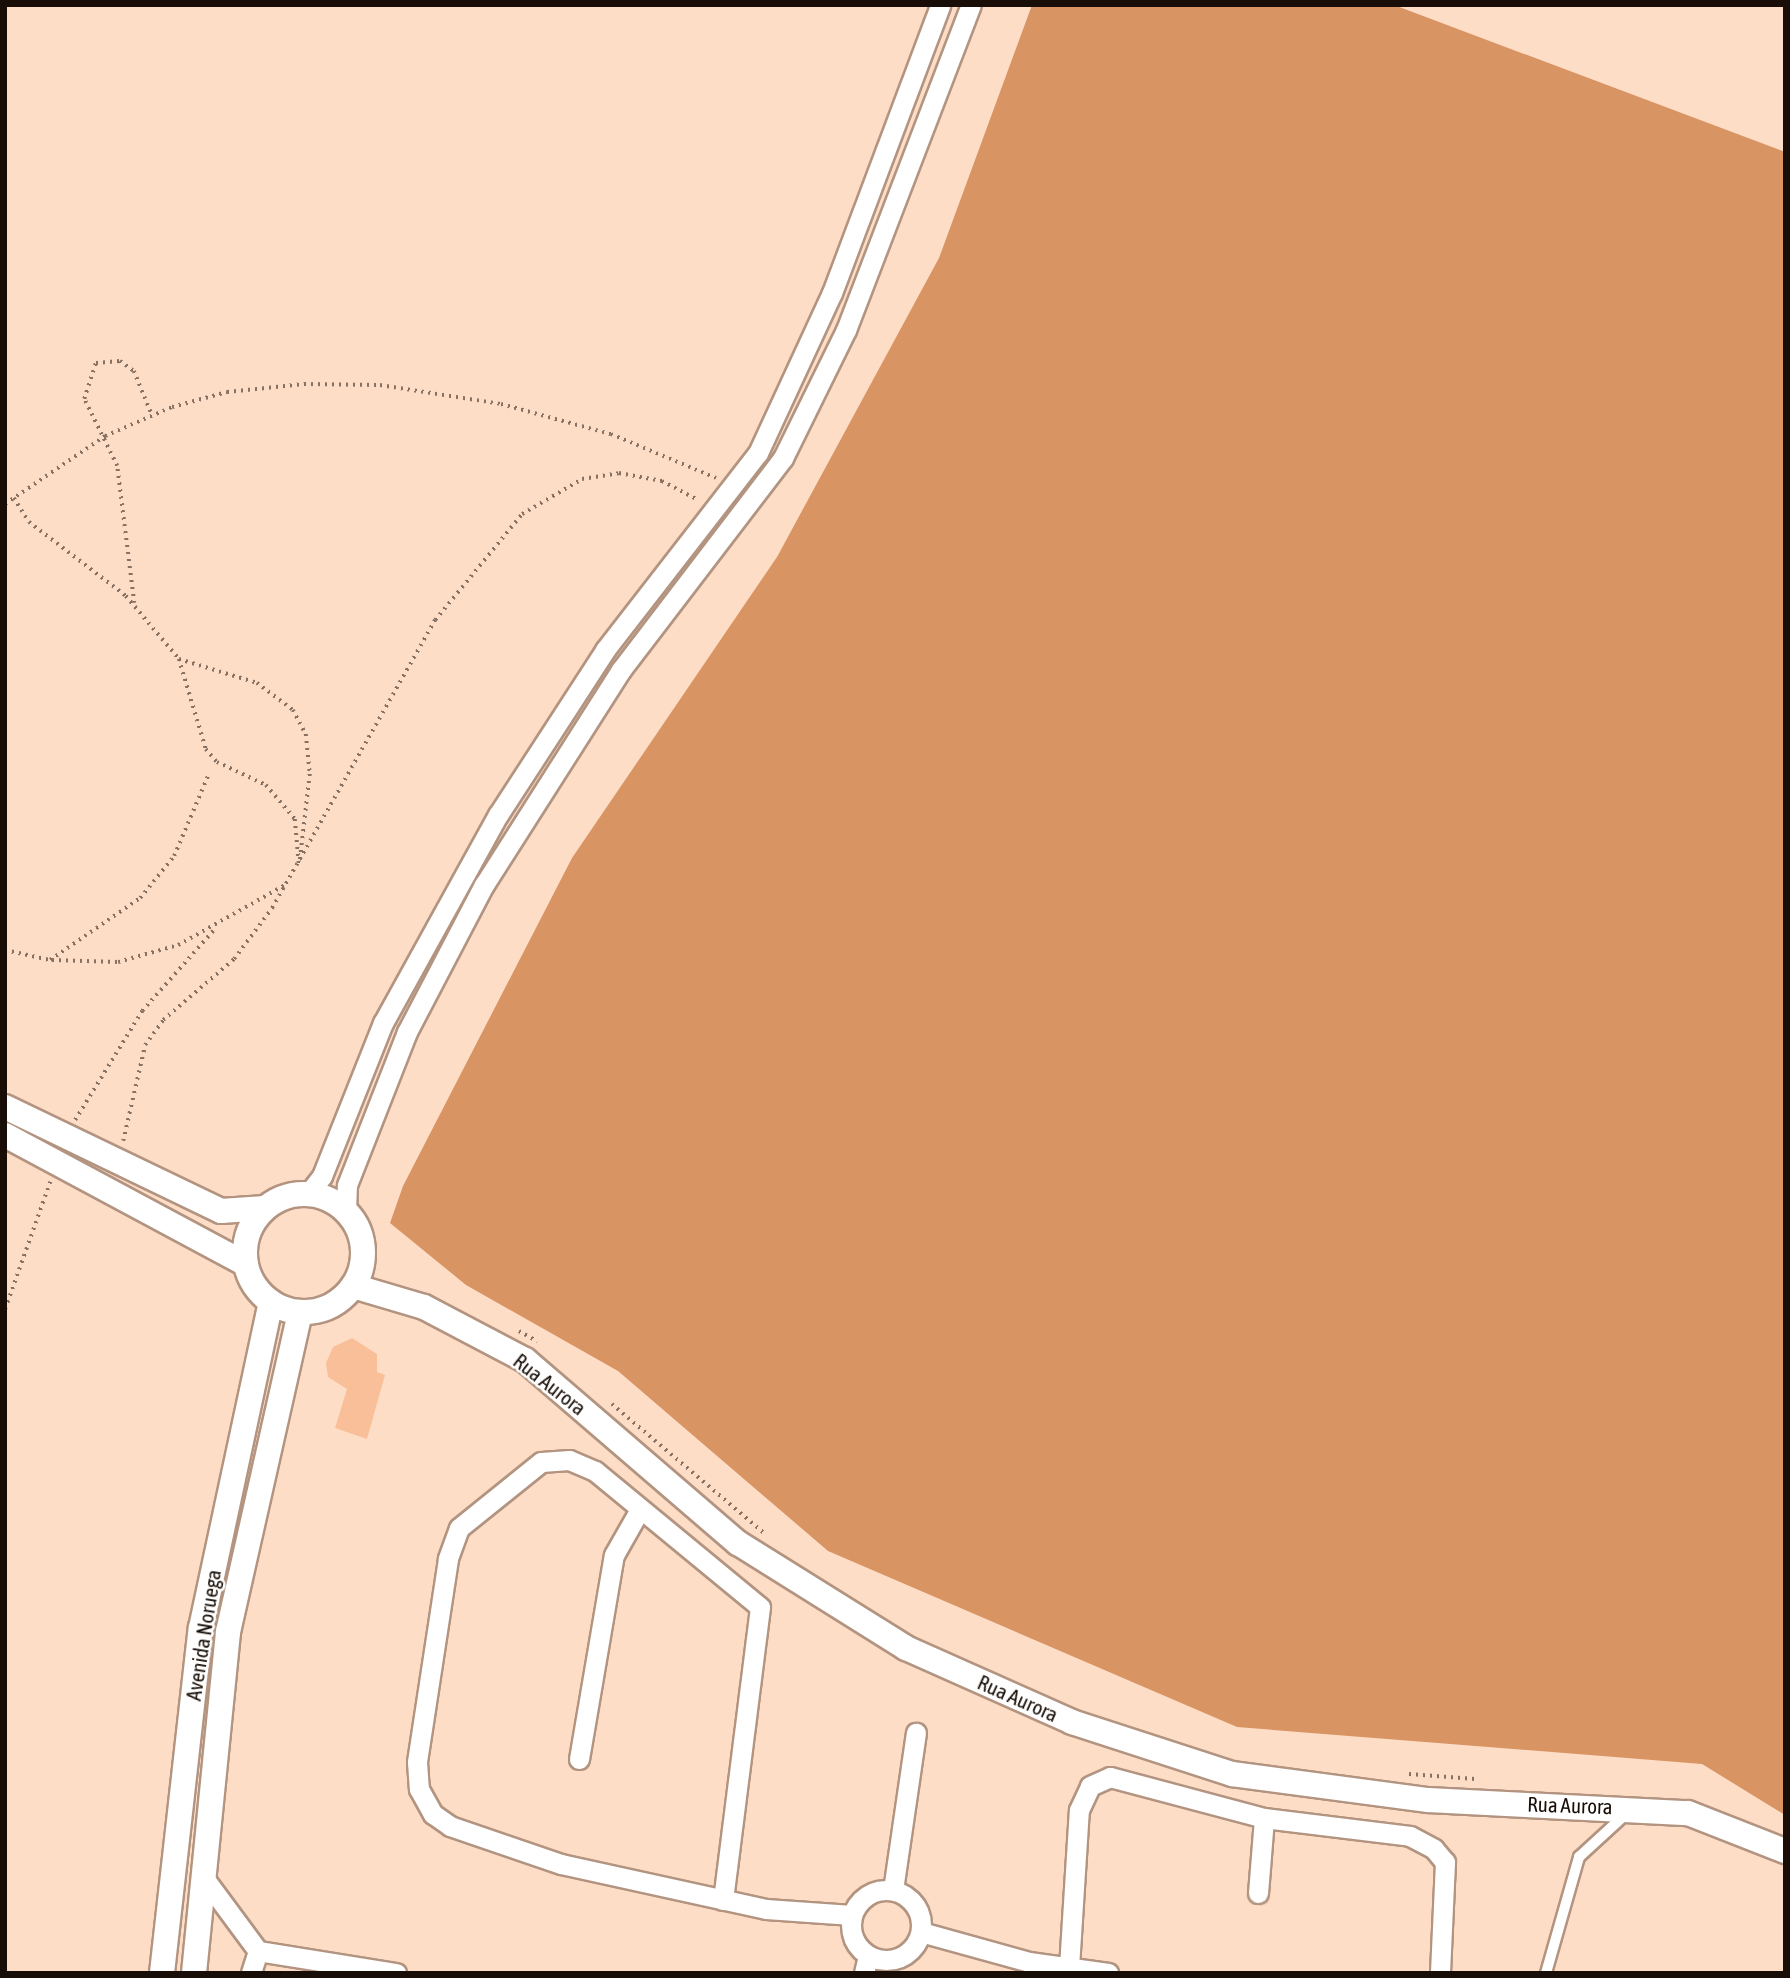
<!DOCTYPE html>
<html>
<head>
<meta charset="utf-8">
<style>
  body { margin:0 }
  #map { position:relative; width:1790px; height:1978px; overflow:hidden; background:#feddc7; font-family:"Asap Condensed",sans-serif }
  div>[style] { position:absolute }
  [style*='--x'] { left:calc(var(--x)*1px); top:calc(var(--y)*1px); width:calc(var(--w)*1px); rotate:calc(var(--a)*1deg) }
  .forest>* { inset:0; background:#d99464 }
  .building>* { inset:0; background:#f9bf98 }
  .path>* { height:3.5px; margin-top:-1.75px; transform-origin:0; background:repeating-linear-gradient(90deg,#867163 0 2px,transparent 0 7px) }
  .roads { filter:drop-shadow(2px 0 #b29480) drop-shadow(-2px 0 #b29480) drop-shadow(0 2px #b29480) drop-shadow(0 -2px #b29480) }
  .service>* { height:10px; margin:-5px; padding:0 5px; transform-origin:5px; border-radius:5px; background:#fff }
  .minor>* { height:19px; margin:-9.5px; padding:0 9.5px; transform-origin:9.5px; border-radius:9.5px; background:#fff }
  .minor>.ring { margin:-9.5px; padding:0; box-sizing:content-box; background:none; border:19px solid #fff; border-radius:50% }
  .tertiary>* { height:24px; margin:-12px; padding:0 12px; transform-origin:12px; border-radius:12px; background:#fff }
  .tertiary>.ring { margin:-12px; padding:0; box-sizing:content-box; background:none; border:24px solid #fff; border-radius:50% }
  span { translate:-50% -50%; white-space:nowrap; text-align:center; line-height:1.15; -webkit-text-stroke:5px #fff; paint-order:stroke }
  .street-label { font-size:21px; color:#180e07 }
  .frame { position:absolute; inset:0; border:7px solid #180e07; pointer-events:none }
</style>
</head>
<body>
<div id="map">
  <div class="forest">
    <i style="clip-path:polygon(1032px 5px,1394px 5px,1785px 152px,1785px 1815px,1702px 1764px,1237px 1727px,828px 1551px,618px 1371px,466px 1285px,390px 1223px,403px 1186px,572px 858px,777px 557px,939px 258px)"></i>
  </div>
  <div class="building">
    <i style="clip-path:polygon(352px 1338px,377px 1354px,377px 1372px,385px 1375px,367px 1439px,335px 1428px,347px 1389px,328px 1377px,326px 1363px,333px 1347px)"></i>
  </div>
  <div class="path">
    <i style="--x:14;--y:498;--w:28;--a:58"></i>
    <i style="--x:29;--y:522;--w:122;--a:37.3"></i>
    <i style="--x:126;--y:596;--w:82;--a:49.9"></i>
    <i style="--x:179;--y:659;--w:94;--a:73.3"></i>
    <i style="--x:206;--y:749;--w:17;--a:50"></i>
    <i style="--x:217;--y:762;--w:54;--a:25.1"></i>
    <i style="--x:266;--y:785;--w:45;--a:49.5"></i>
    <i style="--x:295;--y:819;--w:45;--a:84.9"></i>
    <i style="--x:5;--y:504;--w:121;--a:-34.2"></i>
    <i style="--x:105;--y:436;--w:73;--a:-23.4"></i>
    <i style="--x:172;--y:407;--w:57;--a:-15.3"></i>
    <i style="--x:227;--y:392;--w:77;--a:-5.9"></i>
    <i style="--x:304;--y:384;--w:76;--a:0.8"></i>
    <i style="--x:380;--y:385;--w:122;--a:8.9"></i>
    <i style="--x:501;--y:404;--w:114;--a:15.3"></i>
    <i style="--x:611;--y:434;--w:114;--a:22.7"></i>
    <i style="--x:134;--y:603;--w:138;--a:-97.1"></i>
    <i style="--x:117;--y:466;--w:75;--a:-116.2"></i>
    <i style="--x:84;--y:399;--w:38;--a:-72"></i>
    <i style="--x:96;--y:363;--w:24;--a:-5"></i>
    <i style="--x:120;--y:361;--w:17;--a:36"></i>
    <i style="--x:134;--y:371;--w:48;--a:67.8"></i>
    <i style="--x:179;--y:659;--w:82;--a:17.1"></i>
    <i style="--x:257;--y:683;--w:45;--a:36.9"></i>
    <i style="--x:293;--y:710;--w:27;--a:62"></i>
    <i style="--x:306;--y:734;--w:40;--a:84.3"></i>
    <i style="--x:310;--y:774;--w:87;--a:96.6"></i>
    <i style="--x:5;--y:950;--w:46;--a:12.5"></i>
    <i style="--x:50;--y:960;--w:109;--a:-34.6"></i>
    <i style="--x:140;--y:898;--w:54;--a:-51"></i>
    <i style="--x:174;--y:856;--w:90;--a:-67.1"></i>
    <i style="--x:52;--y:960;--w:66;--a:1.7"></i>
    <i style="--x:118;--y:962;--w:62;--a:-15.8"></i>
    <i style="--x:178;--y:945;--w:123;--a:-29.3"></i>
    <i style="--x:75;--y:1120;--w:128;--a:-58.4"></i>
    <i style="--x:142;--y:1011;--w:108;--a:-48.4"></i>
    <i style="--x:123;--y:1141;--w:98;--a:-77.1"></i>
    <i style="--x:145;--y:1045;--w:31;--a:-54"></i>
    <i style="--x:163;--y:1020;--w:94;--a:-40.7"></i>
    <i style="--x:234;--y:959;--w:64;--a:-53.3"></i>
    <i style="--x:272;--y:908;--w:331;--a:-60.5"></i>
    <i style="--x:435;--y:620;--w:137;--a:-50.6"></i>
    <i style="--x:522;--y:514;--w:69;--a:-30.3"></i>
    <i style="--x:582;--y:479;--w:37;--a:-9"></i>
    <i style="--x:619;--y:473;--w:44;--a:10.5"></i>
    <i style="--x:662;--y:481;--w:41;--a:27.8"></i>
    <i style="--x:5;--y:1309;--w:135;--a:-70.5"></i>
    <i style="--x:519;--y:1331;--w:21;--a:29"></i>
    <i style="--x:612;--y:1404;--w:199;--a:40.3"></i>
    <i style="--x:1409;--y:1774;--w:66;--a:4.3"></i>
  </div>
  <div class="roads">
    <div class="service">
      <i style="--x:1546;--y:1973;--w:121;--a:-74.1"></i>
      <i style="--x:1579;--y:1857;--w:64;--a:-42.5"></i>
    </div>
    <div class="minor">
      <i style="--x:308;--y:1194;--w:23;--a:-52"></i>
      <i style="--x:322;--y:1176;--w:165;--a:-68.3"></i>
      <i style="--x:383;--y:1023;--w:238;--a:-61.1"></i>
      <i style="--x:498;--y:815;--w:197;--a:-57"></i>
      <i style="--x:605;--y:650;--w:249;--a:-52.2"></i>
      <i style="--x:758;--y:453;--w:176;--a:-65.2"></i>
      <i style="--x:832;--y:293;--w:308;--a:-69.4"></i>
      <i style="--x:346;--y:1212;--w:27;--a:-88"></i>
      <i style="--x:347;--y:1185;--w:164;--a:-68.6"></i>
      <i style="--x:407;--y:1032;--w:166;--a:-62.4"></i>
      <i style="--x:484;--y:885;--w:255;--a:-57.5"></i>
      <i style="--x:621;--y:670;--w:267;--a:-52.6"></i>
      <i style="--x:783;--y:458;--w:143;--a:-63.8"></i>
      <i style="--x:846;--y:330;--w:348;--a:-69"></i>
      <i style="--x:579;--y:1759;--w:207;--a:-80.3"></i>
      <i style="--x:614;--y:1555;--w:51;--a:-60.4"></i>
      <i style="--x:201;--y:1874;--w:96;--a:53.5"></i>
      <i style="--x:258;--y:1951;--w:23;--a:108"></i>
      <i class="ring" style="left:851px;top:1890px;width:51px;height:51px"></i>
      <i style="--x:893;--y:1890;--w:159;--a:-81.7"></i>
      <i style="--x:1258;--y:1893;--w:75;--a:-85.4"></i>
      <i style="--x:723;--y:1900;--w:295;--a:-82.8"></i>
      <i style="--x:760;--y:1607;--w:214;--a:-140.5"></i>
      <i style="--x:595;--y:1471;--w:28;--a:-157"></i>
      <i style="--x:569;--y:1460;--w:28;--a:176"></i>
      <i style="--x:541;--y:1462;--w:105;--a:141.2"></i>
      <i style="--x:459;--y:1528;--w:33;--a:110"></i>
      <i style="--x:448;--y:1559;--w:205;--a:98.7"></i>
      <i style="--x:417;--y:1762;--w:27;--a:86"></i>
      <i style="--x:419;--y:1789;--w:29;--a:61"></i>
      <i style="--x:433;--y:1814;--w:21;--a:35"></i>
      <i style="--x:450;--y:1826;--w:117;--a:18.9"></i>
      <i style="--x:561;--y:1864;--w:210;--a:12.4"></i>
      <i style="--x:766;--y:1909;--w:86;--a:4"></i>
      <i style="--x:921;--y:1932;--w:112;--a:15.5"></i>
      <i style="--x:1029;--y:1962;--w:80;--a:7.9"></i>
      <i style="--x:258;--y:1951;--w:140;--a:9.1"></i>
      <i style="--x:1069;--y:1967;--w:157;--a:-86.4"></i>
      <i style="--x:1079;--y:1810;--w:26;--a:-65"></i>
      <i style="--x:1090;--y:1786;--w:22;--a:-24"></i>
      <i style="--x:1110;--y:1777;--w:159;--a:14.9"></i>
      <i style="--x:1264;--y:1818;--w:147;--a:7"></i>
      <i style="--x:1410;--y:1836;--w:27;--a:28"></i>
      <i style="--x:1434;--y:1849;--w:17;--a:50"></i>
      <i style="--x:1445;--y:1862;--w:111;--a:92.6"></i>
      <i style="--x:864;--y:1973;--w:18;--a:-77"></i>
    </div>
    <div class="tertiary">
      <i style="--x:5;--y:1107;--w:240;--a:25.7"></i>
      <i style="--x:221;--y:1211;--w:44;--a:-3.9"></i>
      <i style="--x:5;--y:1135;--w:273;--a:28.2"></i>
      <i class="ring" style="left:245px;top:1194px;width:94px;height:94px"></i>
      <i style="--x:353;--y:1286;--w:74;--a:16.5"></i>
      <i style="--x:424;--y:1307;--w:114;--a:27.7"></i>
      <i style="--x:525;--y:1360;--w:281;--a:40.7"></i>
      <i style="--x:738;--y:1543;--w:198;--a:32"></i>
      <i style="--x:906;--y:1648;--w:182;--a:24"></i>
      <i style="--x:1072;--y:1722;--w:168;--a:18"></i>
      <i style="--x:1232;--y:1774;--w:198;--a:7.6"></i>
      <i style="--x:1428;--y:1800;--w:260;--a:2.9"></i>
      <i style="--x:1688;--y:1813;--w:104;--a:21.4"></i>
      <i style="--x:162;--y:1973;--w:347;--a:-83.6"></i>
      <i style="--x:201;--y:1628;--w:333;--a:-77.9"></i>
      <i style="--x:194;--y:1973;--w:343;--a:-84.3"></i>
      <i style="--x:228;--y:1632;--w:328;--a:-77.3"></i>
    </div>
  </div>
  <div class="street-label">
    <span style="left:550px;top:1384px;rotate:38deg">Rua Aurora</span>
    <span style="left:203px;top:1635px;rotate:-81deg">Avenida Noruega</span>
    <span style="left:1018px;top:1698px;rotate:24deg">Rua Aurora</span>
    <span style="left:1570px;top:1805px;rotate:2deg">Rua Aurora</span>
  </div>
  <div class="frame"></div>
</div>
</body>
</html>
